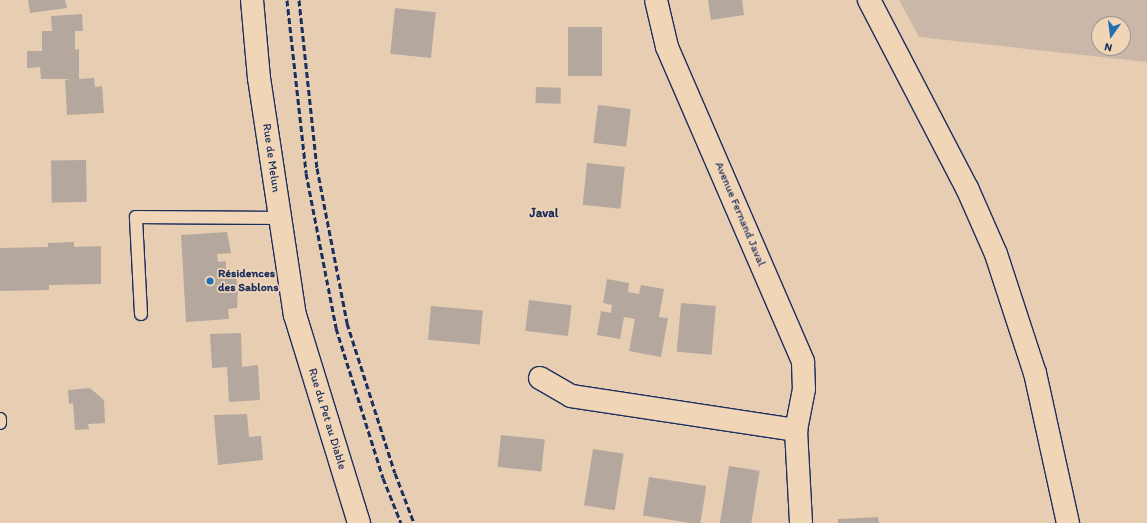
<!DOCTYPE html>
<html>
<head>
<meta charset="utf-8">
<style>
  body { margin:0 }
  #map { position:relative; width:1147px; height:523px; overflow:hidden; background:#e7ceb3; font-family:Itim,sans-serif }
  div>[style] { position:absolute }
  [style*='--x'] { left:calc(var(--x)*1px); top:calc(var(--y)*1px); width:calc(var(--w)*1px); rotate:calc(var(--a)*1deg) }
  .green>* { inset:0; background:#cab7a7 }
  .building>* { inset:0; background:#b4a79e; transform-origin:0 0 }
  .roads { filter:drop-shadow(1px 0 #1b2f5e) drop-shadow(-1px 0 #1b2f5e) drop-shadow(0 1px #1b2f5e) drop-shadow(0 -1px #1b2f5e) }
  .service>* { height:12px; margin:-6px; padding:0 6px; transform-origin:6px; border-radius:6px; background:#f0d5b7 }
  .minor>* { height:22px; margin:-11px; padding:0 11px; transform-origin:11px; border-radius:11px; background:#f0d5b7 }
  .secondary>* { height:22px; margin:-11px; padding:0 11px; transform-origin:11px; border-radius:11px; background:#f0d5b7 }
  .rail>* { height:3px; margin-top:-1.5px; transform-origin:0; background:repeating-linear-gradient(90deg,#1b2f5e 0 6px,transparent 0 9px) }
  .dots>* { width:11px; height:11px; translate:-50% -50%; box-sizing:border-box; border:2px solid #f0d5b7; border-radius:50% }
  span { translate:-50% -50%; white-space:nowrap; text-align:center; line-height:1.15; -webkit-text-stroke:3.5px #f0d5b7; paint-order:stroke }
  .street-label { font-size:12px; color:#1b2f5e }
  .poi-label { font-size:12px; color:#1b2f5e; font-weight:700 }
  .left { translate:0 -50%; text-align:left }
  .neighbourhood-label { font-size:13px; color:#1b2f5e; font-weight:700 }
  .north { position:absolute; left:1091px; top:16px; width:40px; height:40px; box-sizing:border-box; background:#f0d5b7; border:1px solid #9b9393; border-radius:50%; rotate:194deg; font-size:11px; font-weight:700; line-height:16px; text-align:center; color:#1b2f5e }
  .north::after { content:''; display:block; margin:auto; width:14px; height:18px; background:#1f6fb2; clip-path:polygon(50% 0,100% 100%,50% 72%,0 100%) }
</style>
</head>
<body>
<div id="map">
  <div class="green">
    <i style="clip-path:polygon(evenodd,899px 0,1147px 0,1147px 62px,919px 37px,899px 0,1099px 24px,1123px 24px,1123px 48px,1099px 48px,1099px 24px)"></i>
  </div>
  <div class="building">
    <i style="clip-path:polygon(28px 0,65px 0,67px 8px,30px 13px)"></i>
    <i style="clip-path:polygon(708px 0,742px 0,744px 15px,711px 20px)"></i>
    <i style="left:395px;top:8px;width:41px;height:46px;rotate:6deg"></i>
    <i style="clip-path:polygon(82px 14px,83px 31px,75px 31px,75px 50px,79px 49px,79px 79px,94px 78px,95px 87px,102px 86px,104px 113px,67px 115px,65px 80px,70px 79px,41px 79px,40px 67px,27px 68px,27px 51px,42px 51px,42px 31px,52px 31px,51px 16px)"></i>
    <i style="left:568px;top:27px;width:34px;height:49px"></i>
    <i style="left:536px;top:87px;width:25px;height:16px;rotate:2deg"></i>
    <i style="left:598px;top:105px;width:33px;height:38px;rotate:7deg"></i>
    <i style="left:86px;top:160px;width:42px;height:35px;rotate:89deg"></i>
    <i style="left:587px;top:163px;width:38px;height:42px;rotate:6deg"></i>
    <i style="clip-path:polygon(227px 232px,231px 253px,217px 254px,218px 262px,226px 261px,226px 272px,235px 271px,238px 290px,237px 308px,228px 309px,229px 319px,186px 322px,181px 235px)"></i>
    <i style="clip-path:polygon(74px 242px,74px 247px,101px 246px,101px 284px,49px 285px,49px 290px,0 291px,0 248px,48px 247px,48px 243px)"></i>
    <i style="clip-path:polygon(607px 279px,629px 283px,628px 292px,639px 294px,641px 285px,664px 289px,659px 317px,668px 318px,661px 357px,629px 351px,635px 319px,624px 317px,620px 339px,597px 335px,601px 311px,611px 313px,612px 305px,603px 303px)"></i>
    <i style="left:529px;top:300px;width:43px;height:31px;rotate:7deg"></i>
    <i style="left:681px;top:303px;width:35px;height:49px;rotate:5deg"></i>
    <i style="left:431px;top:306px;width:52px;height:34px;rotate:5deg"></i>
    <i style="clip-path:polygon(241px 333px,242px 367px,258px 365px,260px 400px,229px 402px,227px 367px,212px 368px,210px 334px)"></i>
    <i style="clip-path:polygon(90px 388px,104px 400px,105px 423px,88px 424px,89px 429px,75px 430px,73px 403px,69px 404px,68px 390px)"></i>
    <i style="clip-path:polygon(247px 414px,249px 437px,261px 436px,263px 460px,218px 465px,214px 415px)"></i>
    <i style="left:501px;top:435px;width:44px;height:32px;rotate:6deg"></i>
    <i style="left:593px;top:449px;width:31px;height:57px;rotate:9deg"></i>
    <i style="left:729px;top:466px;width:31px;height:58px;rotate:9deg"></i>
    <i style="left:649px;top:477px;width:58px;height:39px;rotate:9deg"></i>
    <i style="clip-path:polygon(878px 517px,879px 523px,838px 523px,838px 519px)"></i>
  </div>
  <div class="roads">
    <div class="service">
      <i style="--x:141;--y:314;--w:97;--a:-93"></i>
      <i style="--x:136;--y:217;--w:144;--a:0.4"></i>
      <i style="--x:0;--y:419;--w:4;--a:90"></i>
    </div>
    <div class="minor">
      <i style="--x:252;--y:0;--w:78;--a:84.9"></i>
      <i style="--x:259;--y:78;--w:240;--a:81.4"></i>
      <i style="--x:295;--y:315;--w:218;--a:72.9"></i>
      <i style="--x:656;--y:0;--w:48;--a:76.8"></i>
      <i style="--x:667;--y:47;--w:343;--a:66.6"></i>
      <i style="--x:803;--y:362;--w:27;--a:88"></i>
      <i style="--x:804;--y:389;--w:42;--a:101"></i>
      <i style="--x:796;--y:430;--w:93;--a:86.9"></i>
      <i style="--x:540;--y:378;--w:36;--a:30"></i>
      <i style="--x:571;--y:396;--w:228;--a:8.6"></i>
    </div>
    <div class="secondary">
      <i style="--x:869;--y:0;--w:212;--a:62.5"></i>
      <i style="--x:967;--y:188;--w:72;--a:66.3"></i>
      <i style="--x:996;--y:254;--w:125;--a:71.9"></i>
      <i style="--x:1035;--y:373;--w:154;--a:77.6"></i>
    </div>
  </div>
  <div class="rail">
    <i style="--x:287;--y:0;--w:174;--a:83.7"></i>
    <i style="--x:306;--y:173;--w:158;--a:79"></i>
    <i style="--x:336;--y:328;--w:157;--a:72.6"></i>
    <i style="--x:383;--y:478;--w:48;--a:68.2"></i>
    <i style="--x:299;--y:0;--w:169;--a:83.9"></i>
    <i style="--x:317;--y:168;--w:158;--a:79"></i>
    <i style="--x:347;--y:323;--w:157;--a:72.3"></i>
    <i style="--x:395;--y:473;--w:53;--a:69.2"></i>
  </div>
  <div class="dots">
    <i style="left:210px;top:281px;background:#1f6fb2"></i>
  </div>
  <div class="street-label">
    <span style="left:271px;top:158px;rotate:82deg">Rue de Melun</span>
    <span style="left:740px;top:214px;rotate:67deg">Avenue Fernand Javal</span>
    <span style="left:327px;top:419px;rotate:73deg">Rue du Pet au Diable</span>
  </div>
  <div class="poi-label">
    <span class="left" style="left:218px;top:281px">Résidences<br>des Sablons</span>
  </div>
  <div class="neighbourhood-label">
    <span style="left:544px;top:213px">Javal</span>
  </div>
  <div class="north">N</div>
</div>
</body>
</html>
